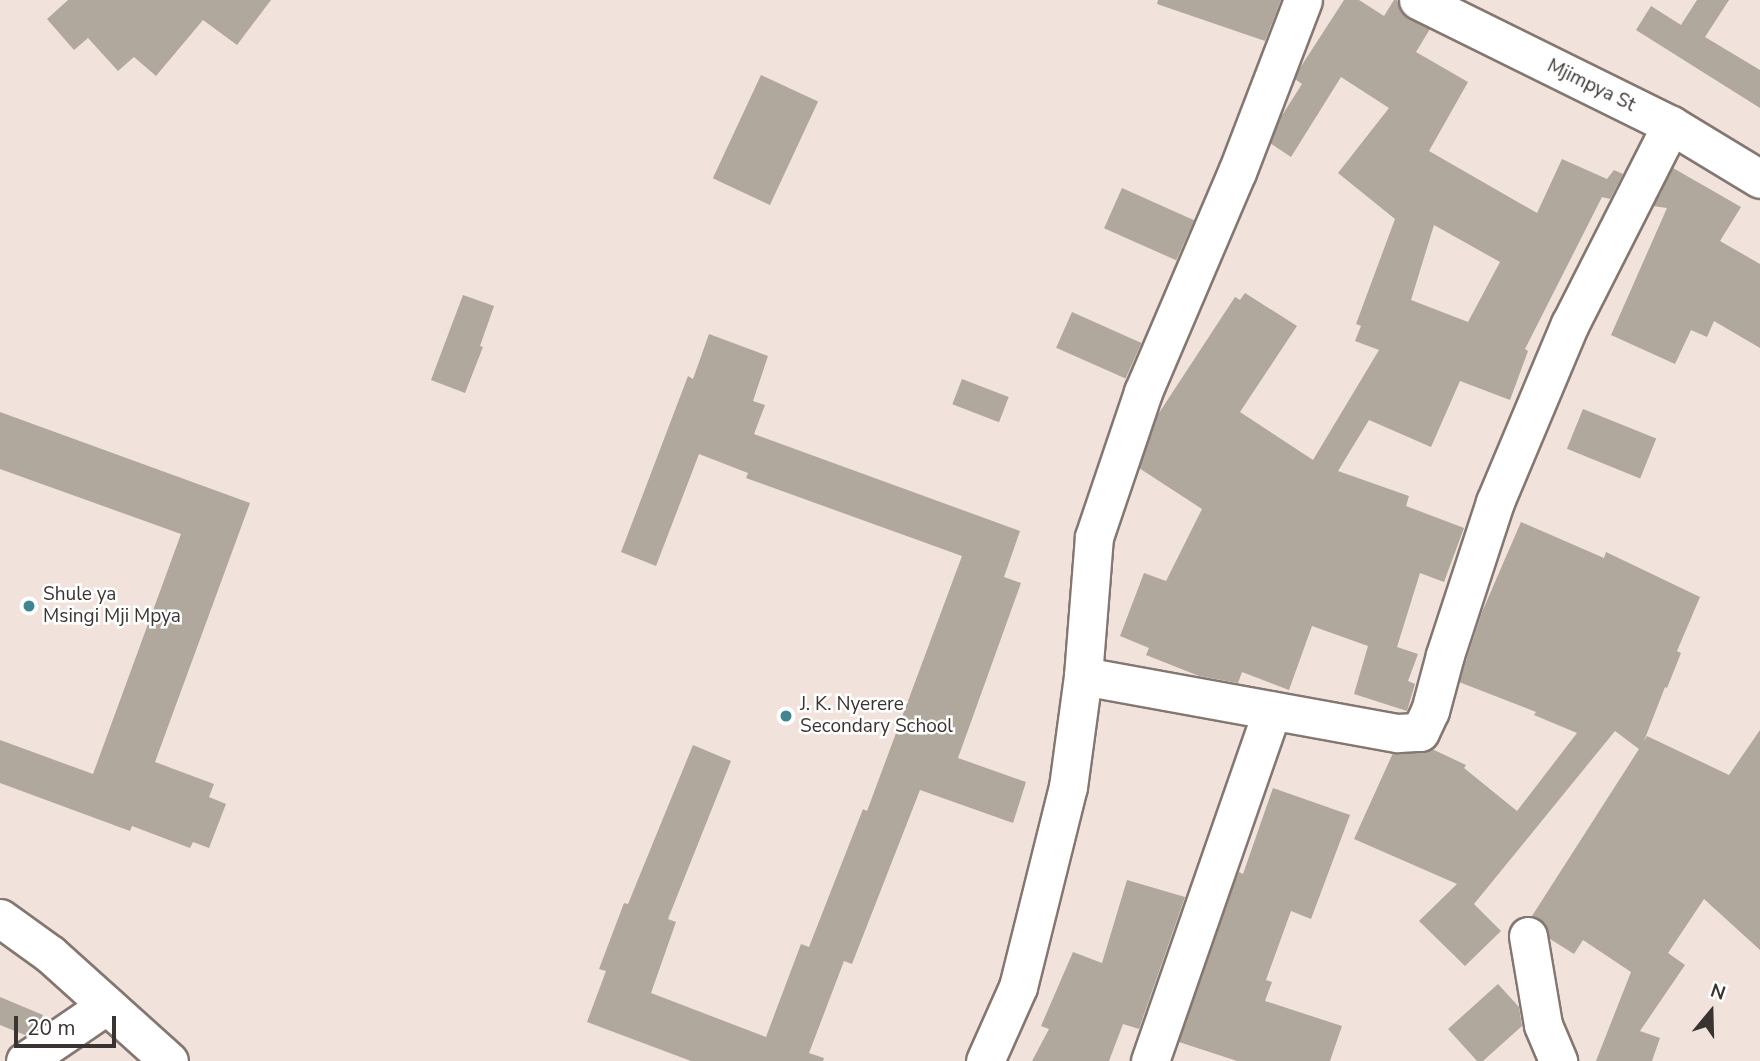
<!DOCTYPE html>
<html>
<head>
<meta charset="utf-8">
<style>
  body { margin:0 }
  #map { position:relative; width:1760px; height:1061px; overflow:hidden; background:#f1e2db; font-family:"Nunito Sans",sans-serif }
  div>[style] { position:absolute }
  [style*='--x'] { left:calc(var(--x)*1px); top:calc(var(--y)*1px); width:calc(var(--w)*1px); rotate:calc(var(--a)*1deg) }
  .building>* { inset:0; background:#b0a89c; transform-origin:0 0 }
  .roads { filter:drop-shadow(2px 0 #847771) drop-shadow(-2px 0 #847771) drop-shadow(0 2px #847771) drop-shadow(0 -2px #847771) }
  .minor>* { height:37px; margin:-18.5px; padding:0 18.5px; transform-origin:18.5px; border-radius:18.5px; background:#fff }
  .dots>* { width:19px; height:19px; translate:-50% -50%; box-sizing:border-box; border:4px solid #fff; border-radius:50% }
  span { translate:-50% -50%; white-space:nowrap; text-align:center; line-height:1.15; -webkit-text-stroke:5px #fff; paint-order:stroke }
  .street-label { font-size:19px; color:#393431 }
  .poi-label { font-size:19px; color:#393431 }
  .left { translate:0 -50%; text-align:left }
  .north { position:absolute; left:1676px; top:977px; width:70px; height:70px; -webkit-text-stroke:5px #fff; paint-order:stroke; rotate:19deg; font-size:19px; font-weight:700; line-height:28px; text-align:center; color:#393431 }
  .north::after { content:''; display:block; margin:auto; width:24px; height:32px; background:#393431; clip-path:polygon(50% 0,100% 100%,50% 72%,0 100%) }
  .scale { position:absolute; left:14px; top:1016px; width:102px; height:32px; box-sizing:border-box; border:4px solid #393431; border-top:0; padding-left:9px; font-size:21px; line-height:24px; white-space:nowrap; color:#393431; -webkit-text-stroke:5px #fff; paint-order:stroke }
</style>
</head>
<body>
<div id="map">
  <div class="building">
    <i style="clip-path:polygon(68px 0,271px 0,237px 45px,203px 20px,156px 76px,134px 57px,118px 71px,88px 38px,74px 50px,47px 19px)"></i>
    <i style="clip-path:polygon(1158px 0,1281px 0,1265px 41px,1157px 4px)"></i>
    <i style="clip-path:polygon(evenodd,1344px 0,1359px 0,1384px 16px,1394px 0,1397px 0,1401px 12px,1430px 29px,1416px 52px,1468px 82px,1429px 151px,1537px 213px,1562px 159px,1607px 179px,1614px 170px,1623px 174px,1610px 199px,1602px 197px,1525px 349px,1528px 351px,1510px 400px,1460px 381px,1431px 447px,1369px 420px,1338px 471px,1409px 496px,1406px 506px,1464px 528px,1444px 582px,1420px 573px,1397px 647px,1418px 654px,1408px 681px,1415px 684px,1407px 711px,1354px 694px,1368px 646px,1312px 626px,1289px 690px,1242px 672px,1238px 683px,1199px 676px,1146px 655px,1149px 648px,1120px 636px,1144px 573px,1166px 581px,1202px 509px,1139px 468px,1157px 416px,1235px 297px,1240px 300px,1245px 293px,1297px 326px,1240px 412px,1313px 460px,1379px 350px,1355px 341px,1361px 326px,1356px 324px,1395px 219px,1338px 173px,1389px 108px,1341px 77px,1291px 157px,1270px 143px,1279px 120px,1302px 84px,1295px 79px,1300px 68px,1344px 0,1434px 225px,1500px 262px,1468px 322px,1411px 300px,1434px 225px)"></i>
    <i style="clip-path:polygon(1697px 0,1729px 0,1705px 37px,1760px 70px,1760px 108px,1636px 30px,1651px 6px,1681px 25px)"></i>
    <i style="left:761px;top:75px;width:63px;height:114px;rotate:25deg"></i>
    <i style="clip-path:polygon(1673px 168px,1741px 207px,1720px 241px,1760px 264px,1760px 348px,1714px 321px,1707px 337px,1691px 330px,1675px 364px,1611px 335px,1667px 208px,1653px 206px)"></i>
    <i style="left:1122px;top:188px;width:79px;height:44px;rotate:24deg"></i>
    <i style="clip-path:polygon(463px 295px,494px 306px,480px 346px,483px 347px,465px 393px,431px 380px)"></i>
    <i style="left:1072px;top:312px;width:76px;height:39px;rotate:24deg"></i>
    <i style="clip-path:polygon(709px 334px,768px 356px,753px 401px,765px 405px,754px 434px,1020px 531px,1004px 577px,1021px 583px,958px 758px,1026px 782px,1013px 823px,920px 790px,852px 964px,844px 961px,809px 1053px,824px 1058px,823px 1061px,691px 1061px,587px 1022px,606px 971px,599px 969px,624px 903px,628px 904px,693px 745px,731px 761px,668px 919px,676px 922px,651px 993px,766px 1037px,801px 944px,809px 947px,863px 809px,867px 811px,962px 556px,746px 478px,748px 473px,699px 454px,656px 566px,621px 552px,688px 376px,693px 379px)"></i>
    <i style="left:962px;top:379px;width:50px;height:27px;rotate:21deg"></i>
    <i style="left:1583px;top:409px;width:79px;height:43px;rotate:22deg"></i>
    <i style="clip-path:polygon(0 412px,250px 503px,155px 762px,214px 784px,209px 797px,226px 804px,209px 848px,193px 842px,190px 848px,132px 826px,130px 831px,0 783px,0 740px,93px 774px,181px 534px,0 469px)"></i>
    <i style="clip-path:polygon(1521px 522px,1604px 558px,1606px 552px,1700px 597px,1677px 651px,1681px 653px,1667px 688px,1665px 687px,1644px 741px,1647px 736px,1729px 775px,1760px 730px,1760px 950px,1704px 899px,1668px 953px,1685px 965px,1640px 1031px,1660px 1038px,1652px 1061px,1596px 1061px,1631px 972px,1583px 940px,1574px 954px,1550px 939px,1545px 923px,1532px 916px,1639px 749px,1615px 731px,1474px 904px,1501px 931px,1465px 966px,1419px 921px,1457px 884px,1354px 839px,1393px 753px,1421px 753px,1432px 749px,1466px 765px,1464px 768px,1517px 811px,1577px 733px,1534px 715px,1536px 712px,1459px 682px,1482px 612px)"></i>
    <i style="clip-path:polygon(1273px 788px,1350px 815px,1311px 919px,1291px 911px,1266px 980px,1272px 982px,1265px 1001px,1342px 1026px,1330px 1061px,1237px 1061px,1179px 1042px,1230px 894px,1239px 872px,1243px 874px)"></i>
    <i style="clip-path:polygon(1127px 880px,1185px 897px,1139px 1029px,1123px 1024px,1109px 1061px,1032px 1061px,1049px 1029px,1041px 1026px,1073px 952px,1102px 963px)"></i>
    <i style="clip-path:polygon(1498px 984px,1519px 1007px,1522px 1026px,1483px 1061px,1477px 1061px,1448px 1029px)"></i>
    <i style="clip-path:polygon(0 997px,43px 1015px,38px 1026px,25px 1035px,0 1025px)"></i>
  </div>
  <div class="roads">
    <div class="minor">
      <i style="--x:1418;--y:0;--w:282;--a:26.3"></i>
      <i style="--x:1671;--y:125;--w:104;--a:31.2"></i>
      <i style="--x:1083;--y:676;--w:320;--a:10.3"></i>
      <i style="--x:1398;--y:733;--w:22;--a:-3"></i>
      <i style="--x:1420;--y:732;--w:23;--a:-65"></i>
      <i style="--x:1430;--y:711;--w:58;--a:-75"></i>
      <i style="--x:1445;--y:655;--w:161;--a:-71.9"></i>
      <i style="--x:1495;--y:502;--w:193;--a:-67.2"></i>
      <i style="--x:1570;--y:324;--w:223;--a:-63.1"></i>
      <i style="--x:0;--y:918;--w:62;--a:35.8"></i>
      <i style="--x:50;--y:954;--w:160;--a:42"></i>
      <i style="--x:1528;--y:936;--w:90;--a:80.4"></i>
      <i style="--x:1543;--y:1025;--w:39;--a:67"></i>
      <i style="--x:25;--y:1061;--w:99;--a:-34.3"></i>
      <i style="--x:985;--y:1061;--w:81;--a:-66"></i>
      <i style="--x:1018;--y:987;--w:206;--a:-76"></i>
      <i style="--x:1068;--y:787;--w:112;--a:-82.3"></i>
      <i style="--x:1083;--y:676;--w:139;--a:-85.5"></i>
      <i style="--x:1094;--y:537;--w:153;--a:-71.3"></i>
      <i style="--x:1143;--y:392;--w:239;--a:-66.9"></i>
      <i style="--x:1237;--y:172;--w:184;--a:-69"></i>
      <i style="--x:1150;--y:1061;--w:371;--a:-70.8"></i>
    </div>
  </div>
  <div class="dots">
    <i style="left:29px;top:606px;background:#3f8690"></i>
    <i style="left:786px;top:716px;background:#3f8690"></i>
  </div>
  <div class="street-label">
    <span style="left:1591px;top:86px;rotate:26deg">Mjimpya St</span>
  </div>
  <div class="poi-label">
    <span class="left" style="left:43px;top:606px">Shule ya<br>Msingi Mji Mpya</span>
    <span class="left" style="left:800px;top:716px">J. K. Nyerere<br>Secondary School</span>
  </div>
  <div class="north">N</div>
  <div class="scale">20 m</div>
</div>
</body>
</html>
